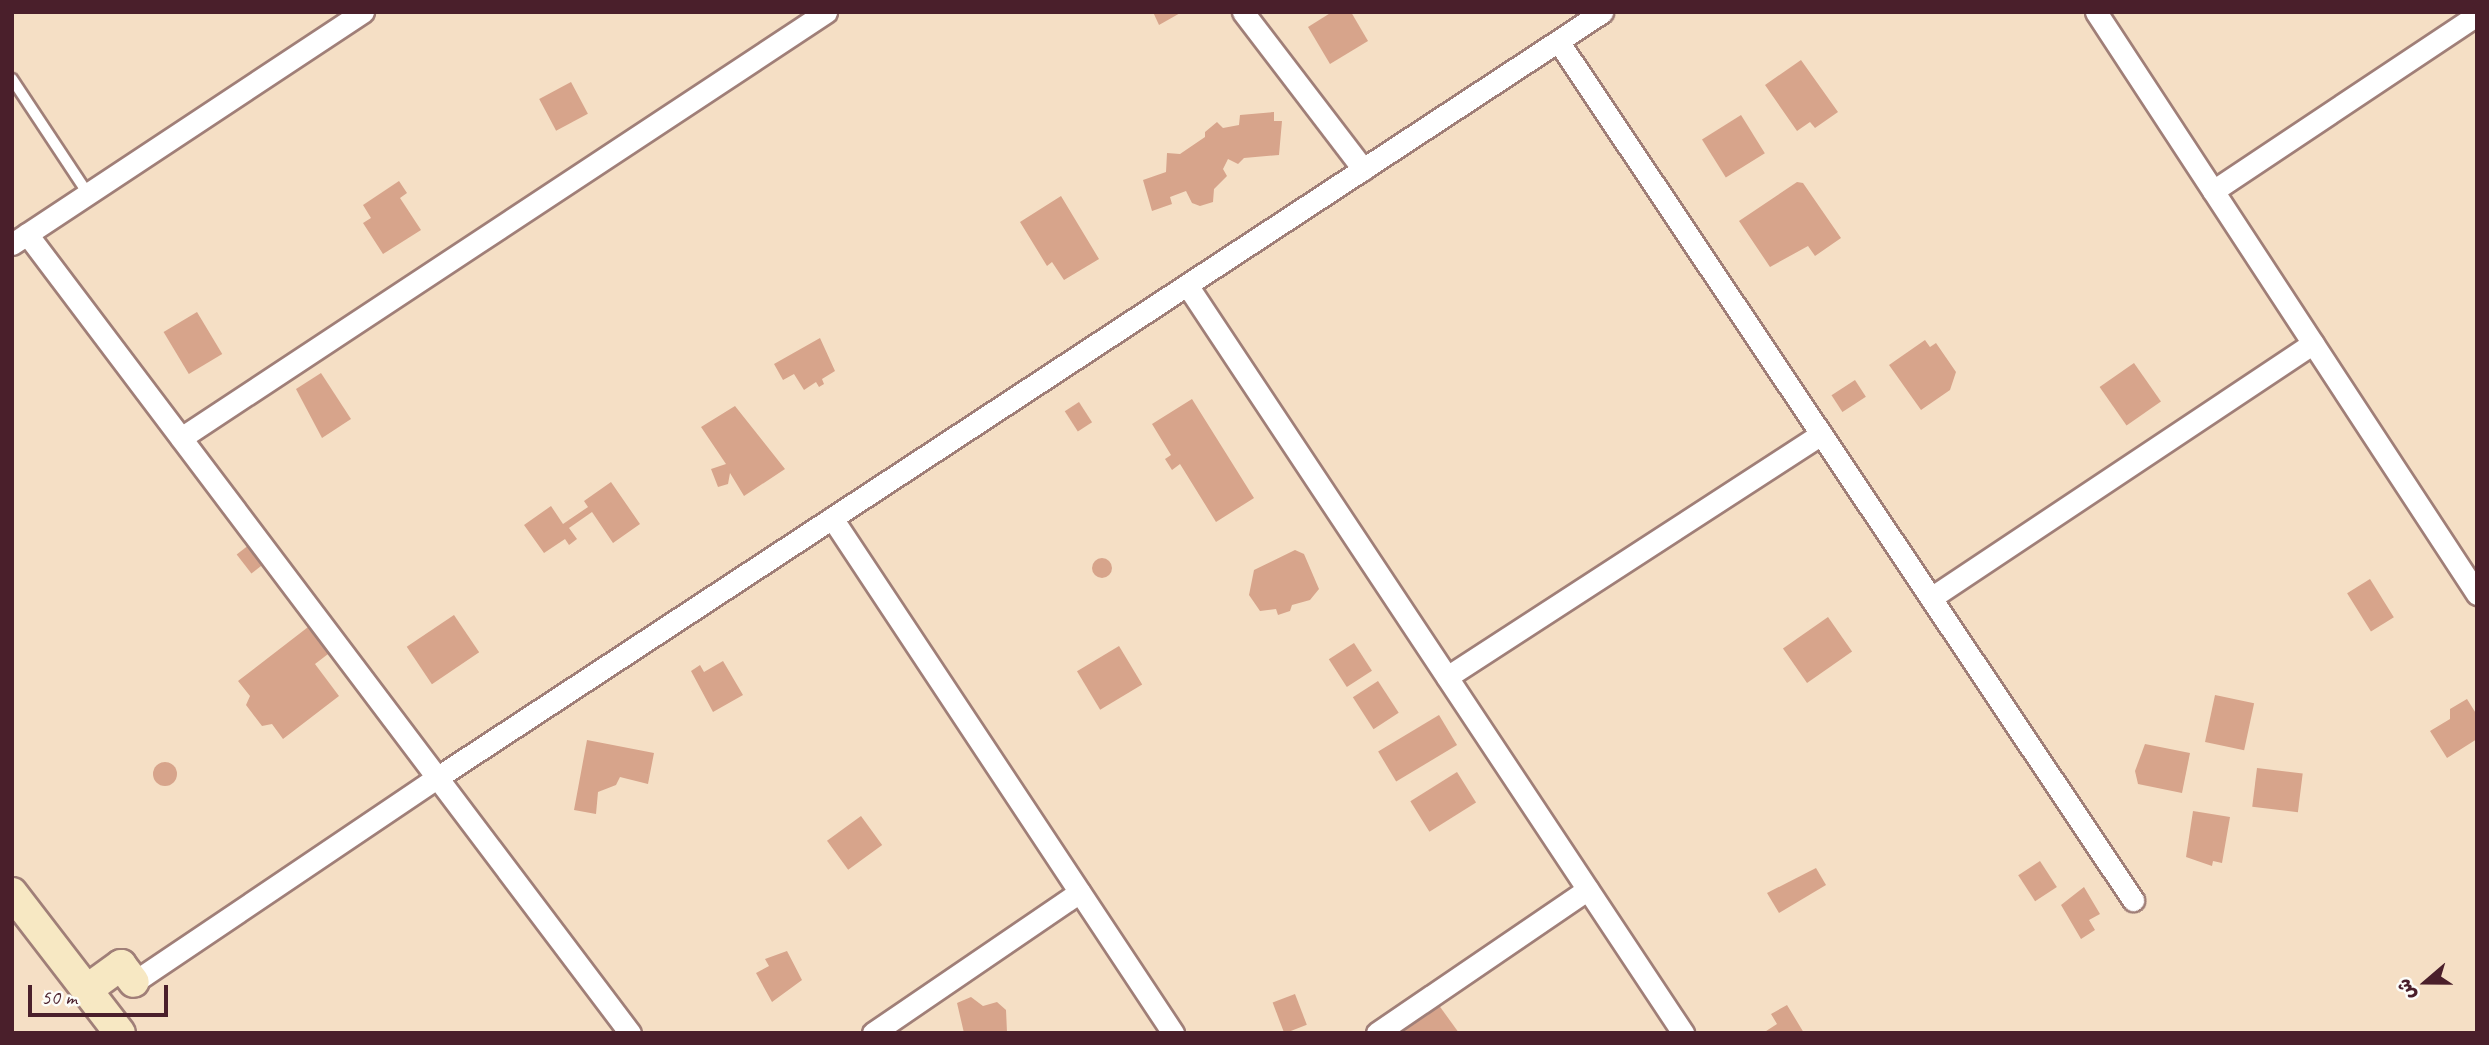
<!DOCTYPE html>
<html>
<head>
<meta charset="utf-8">
<style>
  body { margin:0 }
  #map { position:relative; width:2489px; height:1045px; overflow:hidden; background:#f5dfc5; font-family:Caveat,"Playpen Sans Arabic",sans-serif }
  div>[style] { position:absolute }
  [style*='--x'] { left:calc(var(--x)*1px); top:calc(var(--y)*1px); width:calc(var(--w)*1px); rotate:calc(var(--a)*1deg) }
  .building>* { inset:0; background:#d7a48b; transform-origin:0 0 }
  .round { border-radius:50% }
  .roads { filter:drop-shadow(2px 0 #a07f78) drop-shadow(-2px 0 #a07f78) drop-shadow(0 2px #a07f78) drop-shadow(0 -2px #a07f78) }
  .lane>* { height:10px; margin:-5px; padding:0 5px; transform-origin:5px; border-radius:5px; background:#fff }
  .street>* { height:21px; margin:-10.5px; padding:0 10.5px; transform-origin:10.5px; border-radius:10.5px; background:#fff }
  .secondary>* { height:30px; margin:-15px; padding:0 15px; transform-origin:15px; border-radius:15px; background:#f7e8c3 }
  span { translate:-50% -50%; white-space:nowrap; text-align:center; line-height:1.15; -webkit-text-stroke:6px #fdfcf7; paint-order:stroke }
  .frame { position:absolute; inset:0; border:14px solid #4a1f2b; pointer-events:none }
  .north { position:absolute; left:2391px; top:947px; width:70px; height:70px; -webkit-text-stroke:5px #fdfcf7; paint-order:stroke; rotate:250deg; font-size:19px; font-weight:700; line-height:28px; text-align:center; color:#4a1f2b }
  .north::after { content:''; display:block; margin:auto; width:24px; height:32px; background:#4a1f2b; clip-path:polygon(50% 0,100% 100%,50% 72%,0 100%) }
  .scale { position:absolute; left:28px; top:985px; width:140px; height:32px; box-sizing:border-box; border:4px solid #4a1f2b; border-top:0; padding-left:9px; font-size:21px; line-height:24px; white-space:nowrap; color:#4a1f2b; -webkit-text-stroke:5px #fdfcf7; paint-order:stroke }
</style>
</head>
<body>
<div id="map">
  <div class="building">
    <i style="clip-path:polygon(1153px 12px,1182px 12px,1159px 25px)"></i>
    <i style="clip-path:polygon(1332px 12px,1351px 12px,1368px 41px,1330px 64px,1308px 27px)"></i>
    <i style="clip-path:polygon(1801px 60px,1838px 112px,1815px 128px,1810px 122px,1797px 131px,1765px 85px)"></i>
    <i style="left:571px;top:82px;width:36px;height:36px;rotate:62deg"></i>
    <i style="clip-path:polygon(1274px 112px,1274px 121px,1282px 121px,1279px 155px,1244px 158px,1238px 164px,1228px 159px,1223px 169px,1227px 176px,1214px 189px,1213px 202px,1200px 206px,1192px 203px,1186px 191px,1170px 197px,1172px 204px,1152px 211px,1143px 180px,1166px 172px,1167px 153px,1180px 154px,1205px 137px,1205px 132px,1217px 122px,1223px 128px,1239px 125px,1240px 115px)"></i>
    <i style="left:1741px;top:115px;width:45px;height:46px;rotate:58deg"></i>
    <i style="clip-path:polygon(399px 181px,407px 193px,400px 198px,421px 230px,383px 254px,363px 223px,371px 218px,363px 205px)"></i>
    <i style="clip-path:polygon(1797px 182px,1803px 183px,1841px 238px,1815px 256px,1808px 246px,1770px 267px,1739px 221px)"></i>
    <i style="clip-path:polygon(1061px 196px,1099px 259px,1064px 280px,1052px 262px,1047px 266px,1020px 222px)"></i>
    <i style="left:197px;top:312px;width:49px;height:39px;rotate:59deg"></i>
    <i style="clip-path:polygon(820px 338px,835px 371px,822px 379px,824px 384px,819px 387px,816px 382px,804px 390px,794px 374px,783px 380px,774px 364px)"></i>
    <i style="clip-path:polygon(1925px 340px,1930px 347px,1936px 343px,1956px 372px,1950px 390px,1921px 410px,1889px 365px)"></i>
    <i style="left:2134px;top:363px;width:47px;height:42px;rotate:55deg"></i>
    <i style="clip-path:polygon(321px 373px,351px 419px,322px 438px,296px 389px)"></i>
    <i style="left:1855px;top:380px;width:20px;height:28px;rotate:57deg"></i>
    <i style="clip-path:polygon(1192px 399px,1254px 498px,1216px 522px,1180px 464px,1172px 470px,1165px 459px,1171px 455px,1152px 424px)"></i>
    <i style="left:1079px;top:402px;width:24px;height:17px;rotate:57deg"></i>
    <i style="clip-path:polygon(735px 406px,785px 469px,744px 496px,730px 473px,728px 484px,718px 487px,711px 469px,726px 464px,701px 427px)"></i>
    <i style="clip-path:polygon(611px 482px,640px 524px,613px 543px,592px 512px,569px 528px,577px 539px,569px 545px,565px 539px,544px 553px,524px 525px,551px 506px,563px 524px,588px 507px,584px 501px)"></i>
    <i style="left:254px;top:541px;width:24px;height:22px;rotate:52deg"></i>
    <i style="clip-path:polygon(1295px 550px,1304px 554px,1319px 589px,1310px 600px,1292px 605px,1290px 611px,1278px 615px,1276px 609px,1260px 611px,1249px 595px,1254px 570px)"></i>
    <i class="round" style="left:1092px;top:558px;width:20px;height:20px"></i>
    <i style="left:2370px;top:579px;width:45px;height:27px;rotate:58deg"></i>
    <i style="left:454px;top:615px;width:45px;height:57px;rotate:56deg"></i>
    <i style="left:1828px;top:617px;width:42px;height:55px;rotate:55deg"></i>
    <i style="clip-path:polygon(312px 624px,332px 651px,315px 664px,339px 696px,283px 739px,272px 724px,262px 726px,246px 705px,250px 696px,238px 681px)"></i>
    <i style="left:1354px;top:643px;width:33px;height:30px;rotate:57deg"></i>
    <i style="left:1119px;top:646px;width:45px;height:49px;rotate:59deg"></i>
    <i style="clip-path:polygon(723px 661px,743px 695px,713px 712px,691px 671px,700px 665px,704px 672px)"></i>
    <i style="left:1378px;top:681px;width:38px;height:30px;rotate:57deg"></i>
    <i style="left:2215px;top:695px;width:40px;height:48px;rotate:12deg"></i>
    <i style="clip-path:polygon(2467px 699px,2477px 715px,2477px 739px,2447px 758px,2430px 731px,2450px 719px,2450px 709px)"></i>
    <i style="left:1439px;top:715px;width:35px;height:71px;rotate:59deg"></i>
    <i style="clip-path:polygon(587px 740px,654px 753px,648px 784px,620px 777px,616px 785px,598px 792px,596px 814px,574px 810px)"></i>
    <i style="clip-path:polygon(2145px 744px,2190px 753px,2182px 793px,2138px 784px,2135px 771px)"></i>
    <i class="round" style="left:153px;top:762px;width:24px;height:24px"></i>
    <i style="left:2257px;top:768px;width:46px;height:39px;rotate:7deg"></i>
    <i style="left:1457px;top:772px;width:36px;height:55px;rotate:58deg"></i>
    <i style="clip-path:polygon(2193px 811px,2230px 817px,2222px 863px,2213px 861px,2212px 866px,2186px 857px)"></i>
    <i style="left:861px;top:816px;width:36px;height:42px;rotate:54deg"></i>
    <i style="left:2040px;top:861px;width:31px;height:26px;rotate:57deg"></i>
    <i style="clip-path:polygon(1816px 868px,1826px 885px,1779px 913px,1767px 893px)"></i>
    <i style="clip-path:polygon(2084px 887px,2100px 914px,2089px 920px,2095px 930px,2081px 939px,2061px 905px)"></i>
    <i style="clip-path:polygon(787px 951px,802px 980px,772px 1002px,756px 973px,769px 966px,765px 959px)"></i>
    <i style="left:1295px;top:994px;width:33px;height:24px;rotate:69deg"></i>
    <i style="clip-path:polygon(971px 997px,983px 1006px,997px 1002px,1006px 1010px,1007px 1032px,964px 1033px,957px 1003px)"></i>
    <i style="clip-path:polygon(1438px 1004px,1459px 1033px,1396px 1033px)"></i>
    <i style="clip-path:polygon(1787px 1005px,1804px 1033px,1763px 1033px,1777px 1024px,1771px 1014px)"></i>
  </div>
  <div class="roads">
    <div class="lane">
      <i style="--x:12;--y:79;--w:138;--a:56.5"></i>
    </div>
    <div class="street">
      <i style="--x:1243;--y:12;--w:198;--a:52.6"></i>
      <i style="--x:2096;--y:12;--w:696;--a:56.79"></i>
      <i style="--x:1558;--y:41;--w:1034;--a:56.2"></i>
      <i style="--x:2213;--y:191;--w:317;--a:-33.7"></i>
      <i style="--x:27;--y:234;--w:1001;--a:52.96"></i>
      <i style="--x:12;--y:244;--w:421;--a:-33.5"></i>
      <i style="--x:1187;--y:285;--w:898;--a:56.45"></i>
      <i style="--x:181;--y:438;--w:773;--a:-33.44"></i>
      <i style="--x:832;--y:518;--w:618;--a:56.49"></i>
      <i style="--x:1931;--y:598;--w:459;--a:-33.7"></i>
      <i style="--x:1447;--y:677;--w:446;--a:-33"></i>
      <i style="--x:134;--y:982;--w:367;--a:-34"></i>
      <i style="--x:438;--y:777;--w:1393;--a:-33.31"></i>
      <i style="--x:873;--y:1033;--w:250;--a:-34.3"></i>
      <i style="--x:1377;--y:1033;--w:255;--a:-34.3"></i>
    </div>
    <div class="secondary">
      <i style="--x:12;--y:893;--w:177;--a:52.4"></i>
      <i style="--x:88;--y:989;--w:41;--a:-36"></i>
      <i style="--x:121;--y:965;--w:21;--a:53"></i>
    </div>
  </div>
  <div class="frame"></div>
  <div class="north">ش</div>
  <div class="scale">50 m</div>
</div>
</body>
</html>
